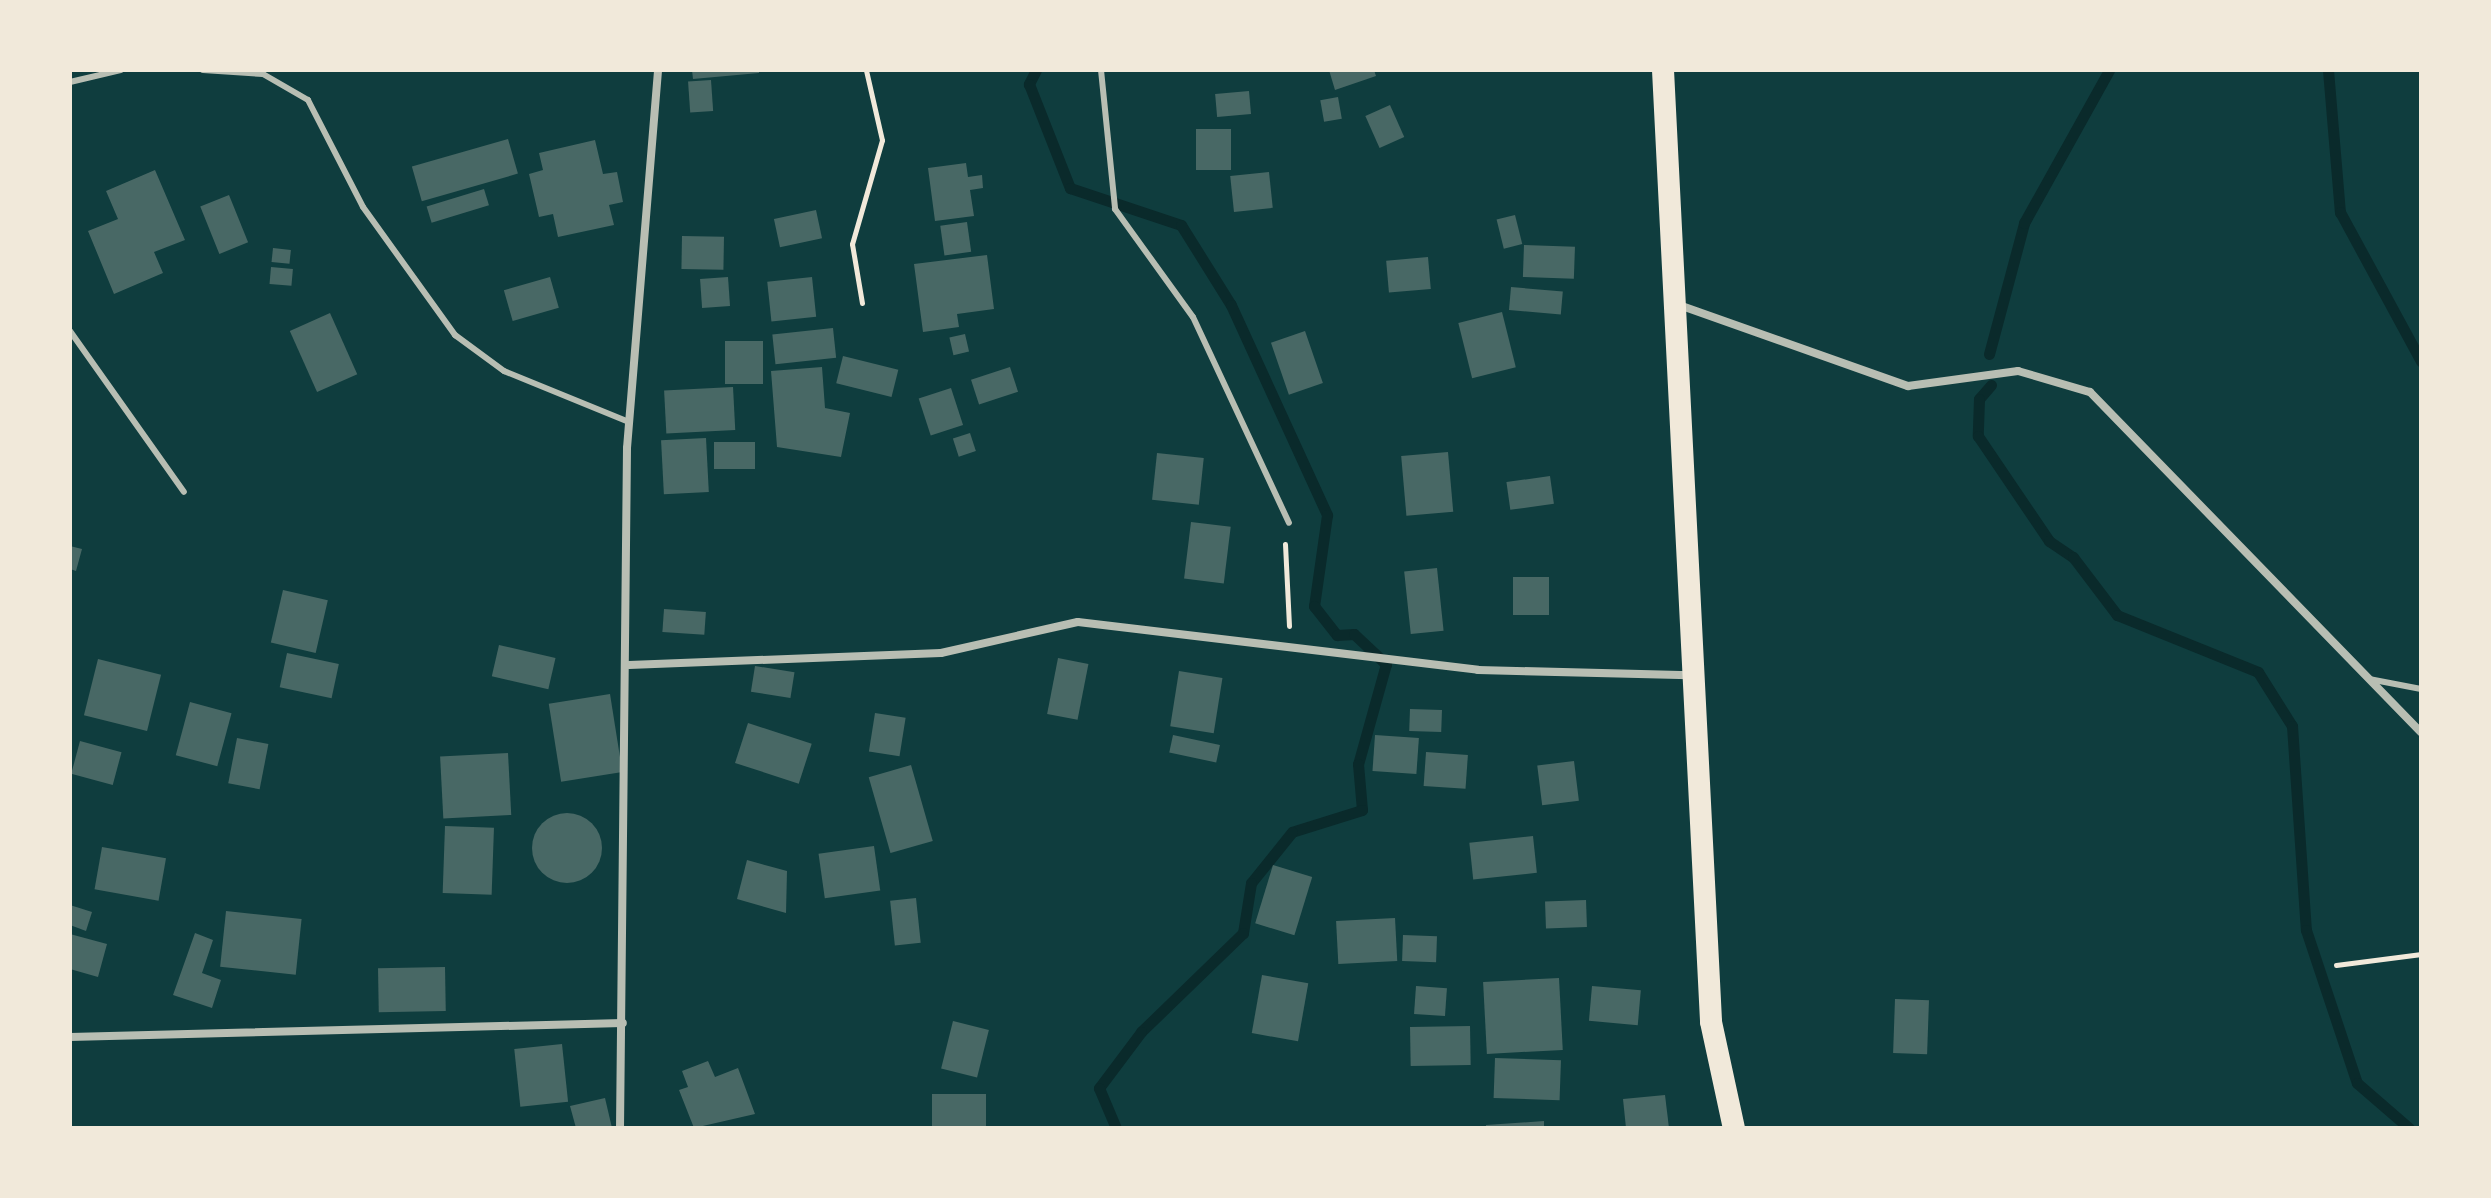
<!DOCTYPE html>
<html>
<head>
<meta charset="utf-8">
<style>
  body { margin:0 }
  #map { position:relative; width:2491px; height:1198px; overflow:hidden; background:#0f3d3e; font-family:"PT Sans Narrow",sans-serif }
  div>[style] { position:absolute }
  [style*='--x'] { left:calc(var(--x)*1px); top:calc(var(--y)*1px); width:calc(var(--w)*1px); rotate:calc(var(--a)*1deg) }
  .stream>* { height:11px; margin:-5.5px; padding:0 5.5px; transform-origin:5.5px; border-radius:5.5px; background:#0a2a2b }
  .building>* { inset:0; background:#486865; transform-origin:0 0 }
  .round { border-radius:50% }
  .path>* { height:5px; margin:-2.5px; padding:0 2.5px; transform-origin:2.5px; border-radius:2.5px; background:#f1e9da }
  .service>* { height:6px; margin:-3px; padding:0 3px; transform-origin:3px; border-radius:3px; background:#b8beb3 }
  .minor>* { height:8px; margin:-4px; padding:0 4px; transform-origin:4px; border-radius:4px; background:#b8beb3 }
  .trunk>* { height:22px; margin:-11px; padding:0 11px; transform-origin:11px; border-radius:11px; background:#f1e9da }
  span { translate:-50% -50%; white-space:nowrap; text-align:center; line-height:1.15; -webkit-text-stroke:8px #f1e9da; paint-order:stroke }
  .frame { position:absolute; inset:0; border:72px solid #f1e9da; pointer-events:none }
</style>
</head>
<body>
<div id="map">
  <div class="stream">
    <i style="--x:1036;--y:70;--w:16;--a:117"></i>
    <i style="--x:1029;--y:84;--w:112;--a:68.5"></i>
    <i style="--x:1070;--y:188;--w:117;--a:18.4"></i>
    <i style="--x:1181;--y:225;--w:94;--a:58"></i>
    <i style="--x:1231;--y:305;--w:231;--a:65.4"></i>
    <i style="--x:1327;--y:515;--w:92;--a:98.1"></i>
    <i style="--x:1314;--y:606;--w:37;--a:52"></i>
    <i style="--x:1337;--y:635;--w:17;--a:-3"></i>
    <i style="--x:1354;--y:634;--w:44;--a:43.2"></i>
    <i style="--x:1386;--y:664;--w:104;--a:105.6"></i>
    <i style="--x:1358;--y:764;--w:46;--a:85"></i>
    <i style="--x:1362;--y:810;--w:73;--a:162.6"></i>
    <i style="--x:1292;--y:832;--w:65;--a:128.8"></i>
    <i style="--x:1251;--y:883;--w:51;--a:99.1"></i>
    <i style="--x:1243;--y:933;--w:142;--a:135.9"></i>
    <i style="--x:1141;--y:1032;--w:70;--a:126.9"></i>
    <i style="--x:1099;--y:1088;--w:43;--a:67"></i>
    <i style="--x:2328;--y:70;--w:143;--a:85.2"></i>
    <i style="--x:2340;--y:212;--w:170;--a:61.5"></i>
    <i style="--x:1989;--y:354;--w:136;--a:-75"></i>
    <i style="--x:2024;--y:223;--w:175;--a:-60.9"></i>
    <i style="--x:1991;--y:385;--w:18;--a:131"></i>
    <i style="--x:1979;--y:399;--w:37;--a:92"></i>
    <i style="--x:1978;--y:436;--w:127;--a:55.9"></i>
    <i style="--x:2049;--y:541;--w:29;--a:34"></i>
    <i style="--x:2073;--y:557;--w:73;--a:52.8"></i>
    <i style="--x:2117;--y:615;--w:152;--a:22"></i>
    <i style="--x:2258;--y:672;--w:64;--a:57.8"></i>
    <i style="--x:2292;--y:726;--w:204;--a:86.1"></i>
    <i style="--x:2306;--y:930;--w:161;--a:71.6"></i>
    <i style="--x:2357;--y:1083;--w:69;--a:40.9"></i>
  </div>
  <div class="building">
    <i style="clip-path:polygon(692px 70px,759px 70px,759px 73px,693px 79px)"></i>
    <i style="clip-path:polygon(1329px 70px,1374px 70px,1376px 76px,1335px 90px)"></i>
    <i style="left:711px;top:80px;width:31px;height:23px;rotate:86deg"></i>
    <i style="left:1249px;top:91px;width:23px;height:34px;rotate:85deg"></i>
    <i style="left:1338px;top:97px;width:22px;height:18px;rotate:80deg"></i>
    <i style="left:1390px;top:105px;width:35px;height:27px;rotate:66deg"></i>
    <i style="left:1196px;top:129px;width:35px;height:41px"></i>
    <i style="left:508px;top:139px;width:36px;height:100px;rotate:74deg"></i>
    <i style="clip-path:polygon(595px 140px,603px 174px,617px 172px,623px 202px,609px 205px,614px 225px,558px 237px,553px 214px,539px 217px,529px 174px,543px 170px,539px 153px)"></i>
    <i style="clip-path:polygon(966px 163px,968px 177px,982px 175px,983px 188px,970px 190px,974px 216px,935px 221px,928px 168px)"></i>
    <i style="clip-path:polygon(155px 170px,185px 240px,154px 252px,163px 273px,114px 294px,88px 231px,118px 219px,106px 191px)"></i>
    <i style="left:1269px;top:172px;width:36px;height:39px;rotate:84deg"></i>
    <i style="left:484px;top:189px;width:17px;height:60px;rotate:73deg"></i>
    <i style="left:229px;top:195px;width:51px;height:31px;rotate:68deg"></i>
    <i style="left:816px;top:210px;width:29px;height:43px;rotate:78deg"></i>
    <i style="left:1515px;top:215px;width:30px;height:19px;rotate:76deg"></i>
    <i style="left:967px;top:222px;width:30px;height:27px;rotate:82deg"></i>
    <i style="left:682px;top:236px;width:42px;height:33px;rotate:1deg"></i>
    <i style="left:1524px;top:245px;width:51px;height:32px;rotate:2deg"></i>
    <i style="left:273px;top:248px;width:18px;height:14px;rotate:6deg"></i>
    <i style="clip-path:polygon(987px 255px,994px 309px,957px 314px,959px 327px,923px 332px,914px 264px)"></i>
    <i style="left:1428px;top:257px;width:32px;height:42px;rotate:85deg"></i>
    <i style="left:271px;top:267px;width:22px;height:17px;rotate:5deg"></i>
    <i style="left:550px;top:277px;width:32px;height:48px;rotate:74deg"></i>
    <i style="left:728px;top:277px;width:29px;height:28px;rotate:86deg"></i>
    <i style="left:812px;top:277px;width:40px;height:45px;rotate:84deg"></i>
    <i style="left:1511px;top:287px;width:52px;height:23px;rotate:5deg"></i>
    <i style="left:1502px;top:312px;width:57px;height:45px;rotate:76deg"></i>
    <i style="left:330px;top:313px;width:67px;height:44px;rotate:66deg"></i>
    <i style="left:833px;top:328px;width:30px;height:61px;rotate:84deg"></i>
    <i style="left:1305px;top:331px;width:55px;height:36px;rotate:71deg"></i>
    <i style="left:965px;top:334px;width:18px;height:16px;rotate:77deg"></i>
    <i style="left:763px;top:341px;width:43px;height:38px;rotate:90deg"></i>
    <i style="left:843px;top:356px;width:57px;height:28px;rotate:14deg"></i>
    <i style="clip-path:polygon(822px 367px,825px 408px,850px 413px,841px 457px,777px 447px,771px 371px)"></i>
    <i style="left:1010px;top:367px;width:26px;height:41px;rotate:72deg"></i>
    <i style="left:733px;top:387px;width:43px;height:69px;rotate:87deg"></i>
    <i style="left:951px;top:388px;width:39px;height:34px;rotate:72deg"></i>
    <i style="left:970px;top:433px;width:19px;height:18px;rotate:72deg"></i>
    <i style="left:706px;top:438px;width:54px;height:45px;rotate:87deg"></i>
    <i style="left:714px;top:442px;width:41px;height:27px"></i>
    <i style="left:1448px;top:452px;width:60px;height:47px;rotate:85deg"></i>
    <i style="left:1157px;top:453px;width:47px;height:47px;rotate:6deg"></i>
    <i style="left:1550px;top:476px;width:28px;height:44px;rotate:82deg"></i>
    <i style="left:1191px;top:522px;width:40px;height:57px;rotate:7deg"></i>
    <i style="clip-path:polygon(70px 546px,82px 549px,76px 571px,70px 569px)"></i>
    <i style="left:1437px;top:568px;width:63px;height:33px;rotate:84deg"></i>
    <i style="left:1513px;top:577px;width:36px;height:38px"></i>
    <i style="left:283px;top:590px;width:46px;height:54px;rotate:13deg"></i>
    <i style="left:664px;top:609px;width:42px;height:23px;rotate:4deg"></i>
    <i style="left:499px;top:645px;width:58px;height:32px;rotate:13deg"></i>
    <i style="left:287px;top:653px;width:53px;height:35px;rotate:12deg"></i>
    <i style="left:1058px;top:658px;width:31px;height:57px;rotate:11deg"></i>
    <i style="left:98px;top:659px;width:65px;height:58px;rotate:14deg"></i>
    <i style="left:755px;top:666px;width:40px;height:26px;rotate:9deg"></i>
    <i style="left:1179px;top:671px;width:44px;height:56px;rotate:9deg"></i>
    <i style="left:610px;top:694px;width:79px;height:62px;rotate:81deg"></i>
    <i style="left:190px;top:702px;width:43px;height:55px;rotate:15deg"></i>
    <i style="left:1410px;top:709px;width:32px;height:22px;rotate:2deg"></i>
    <i style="left:875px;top:713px;width:31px;height:39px;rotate:9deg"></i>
    <i style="left:748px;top:723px;width:67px;height:42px;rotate:18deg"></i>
    <i style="left:1173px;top:735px;width:48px;height:18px;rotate:12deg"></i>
    <i style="left:1375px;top:735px;width:44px;height:36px;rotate:4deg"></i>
    <i style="left:237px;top:738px;width:32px;height:46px;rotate:11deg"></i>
    <i style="left:80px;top:741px;width:43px;height:34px;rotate:15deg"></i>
    <i style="left:1426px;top:752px;width:42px;height:34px;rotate:4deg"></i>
    <i style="left:508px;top:753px;width:62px;height:68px;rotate:87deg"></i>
    <i style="left:1574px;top:761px;width:40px;height:37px;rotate:83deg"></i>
    <i style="left:911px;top:765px;width:79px;height:44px;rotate:74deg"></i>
    <i class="round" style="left:532px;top:813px;width:70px;height:70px"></i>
    <i style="left:445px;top:826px;width:49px;height:67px;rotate:2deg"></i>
    <i style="left:1533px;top:836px;width:37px;height:64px;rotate:84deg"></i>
    <i style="left:874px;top:846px;width:45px;height:56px;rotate:82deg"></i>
    <i style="left:102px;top:847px;width:65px;height:43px;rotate:10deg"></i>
    <i style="clip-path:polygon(747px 860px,787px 871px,786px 913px,737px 899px)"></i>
    <i style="left:1273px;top:865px;width:41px;height:61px;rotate:17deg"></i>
    <i style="left:916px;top:898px;width:45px;height:26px;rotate:84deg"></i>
    <i style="left:1586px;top:900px;width:27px;height:41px;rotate:88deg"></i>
    <i style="clip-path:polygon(70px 905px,92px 912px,86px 931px,70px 925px)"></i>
    <i style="left:226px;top:911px;width:76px;height:56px;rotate:6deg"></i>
    <i style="left:1395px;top:918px;width:43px;height:59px;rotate:87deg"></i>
    <i style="clip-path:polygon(195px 933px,213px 940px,202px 973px,221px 980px,212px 1008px,173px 995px)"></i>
    <i style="clip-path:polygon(70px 934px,107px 944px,98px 977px,70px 969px)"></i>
    <i style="left:1403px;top:935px;width:34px;height:26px;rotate:2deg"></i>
    <i style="left:445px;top:967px;width:44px;height:67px;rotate:89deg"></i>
    <i style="left:1262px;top:975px;width:47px;height:59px;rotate:10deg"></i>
    <i style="left:1559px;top:978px;width:72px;height:76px;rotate:87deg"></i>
    <i style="left:1416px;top:986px;width:31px;height:28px;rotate:4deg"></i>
    <i style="left:1592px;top:986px;width:49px;height:35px;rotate:5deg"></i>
    <i style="left:1895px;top:999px;width:34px;height:54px;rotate:2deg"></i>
    <i style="left:953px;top:1021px;width:37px;height:49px;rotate:14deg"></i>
    <i style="left:1470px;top:1026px;width:39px;height:60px;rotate:89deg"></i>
    <i style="left:562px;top:1044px;width:58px;height:48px;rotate:84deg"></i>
    <i style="left:1495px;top:1058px;width:66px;height:40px;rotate:2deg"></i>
    <i style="clip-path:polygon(708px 1061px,715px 1077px,738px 1068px,755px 1114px,694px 1128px,679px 1090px,688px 1087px,682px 1071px)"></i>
    <i style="left:986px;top:1094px;width:34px;height:54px;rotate:90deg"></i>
    <i style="clip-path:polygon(1665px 1095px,1669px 1128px,1626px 1128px,1623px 1099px)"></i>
    <i style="clip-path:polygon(605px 1098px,612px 1128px,576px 1128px,570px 1106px)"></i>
    <i style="clip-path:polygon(1544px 1121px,1544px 1128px,1486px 1128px,1486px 1125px)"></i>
  </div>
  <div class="path">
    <i style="--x:862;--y:303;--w:60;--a:-99.6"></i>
    <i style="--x:852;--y:244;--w:108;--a:-73.9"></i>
    <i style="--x:882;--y:140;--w:72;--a:-102.9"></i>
    <i style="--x:1285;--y:544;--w:82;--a:87.2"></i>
    <i style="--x:2336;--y:965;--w:86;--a:-7.4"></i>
  </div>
  <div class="service">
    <i style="--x:203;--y:70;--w:60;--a:3.8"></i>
    <i style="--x:263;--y:74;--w:52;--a:30"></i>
    <i style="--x:308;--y:100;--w:120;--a:62.8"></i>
    <i style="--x:363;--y:207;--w:158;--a:54.3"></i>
    <i style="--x:455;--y:335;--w:61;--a:36.3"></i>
    <i style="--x:504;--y:371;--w:135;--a:22.2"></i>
    <i style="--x:1101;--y:70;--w:140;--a:84.2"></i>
    <i style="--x:1115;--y:209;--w:133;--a:54.2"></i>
    <i style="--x:1193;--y:317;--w:227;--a:65"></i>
    <i style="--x:70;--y:82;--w:52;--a:-13.2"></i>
    <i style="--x:70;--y:331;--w:197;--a:54.7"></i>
    <i style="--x:2369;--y:679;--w:53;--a:10.9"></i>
  </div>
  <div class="minor">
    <i style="--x:1679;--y:305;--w:243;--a:19.5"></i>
    <i style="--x:1908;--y:386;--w:111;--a:-7.8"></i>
    <i style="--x:2018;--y:371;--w:75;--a:16.3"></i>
    <i style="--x:2090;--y:392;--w:475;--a:45.8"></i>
    <i style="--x:629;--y:665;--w:312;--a:-2.2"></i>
    <i style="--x:941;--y:653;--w:140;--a:-12.8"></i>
    <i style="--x:1078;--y:622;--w:403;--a:6.8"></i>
    <i style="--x:1478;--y:670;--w:212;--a:1.4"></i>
    <i style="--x:70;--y:1037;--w:553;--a:-1.45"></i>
    <i style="--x:620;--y:1128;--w:680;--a:-89.41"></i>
    <i style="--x:627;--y:448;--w:379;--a:-85.3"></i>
  </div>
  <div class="trunk">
    <i style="--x:1663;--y:70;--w:953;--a:87.11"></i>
    <i style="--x:1711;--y:1022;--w:108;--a:77.8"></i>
  </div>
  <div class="frame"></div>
</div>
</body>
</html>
